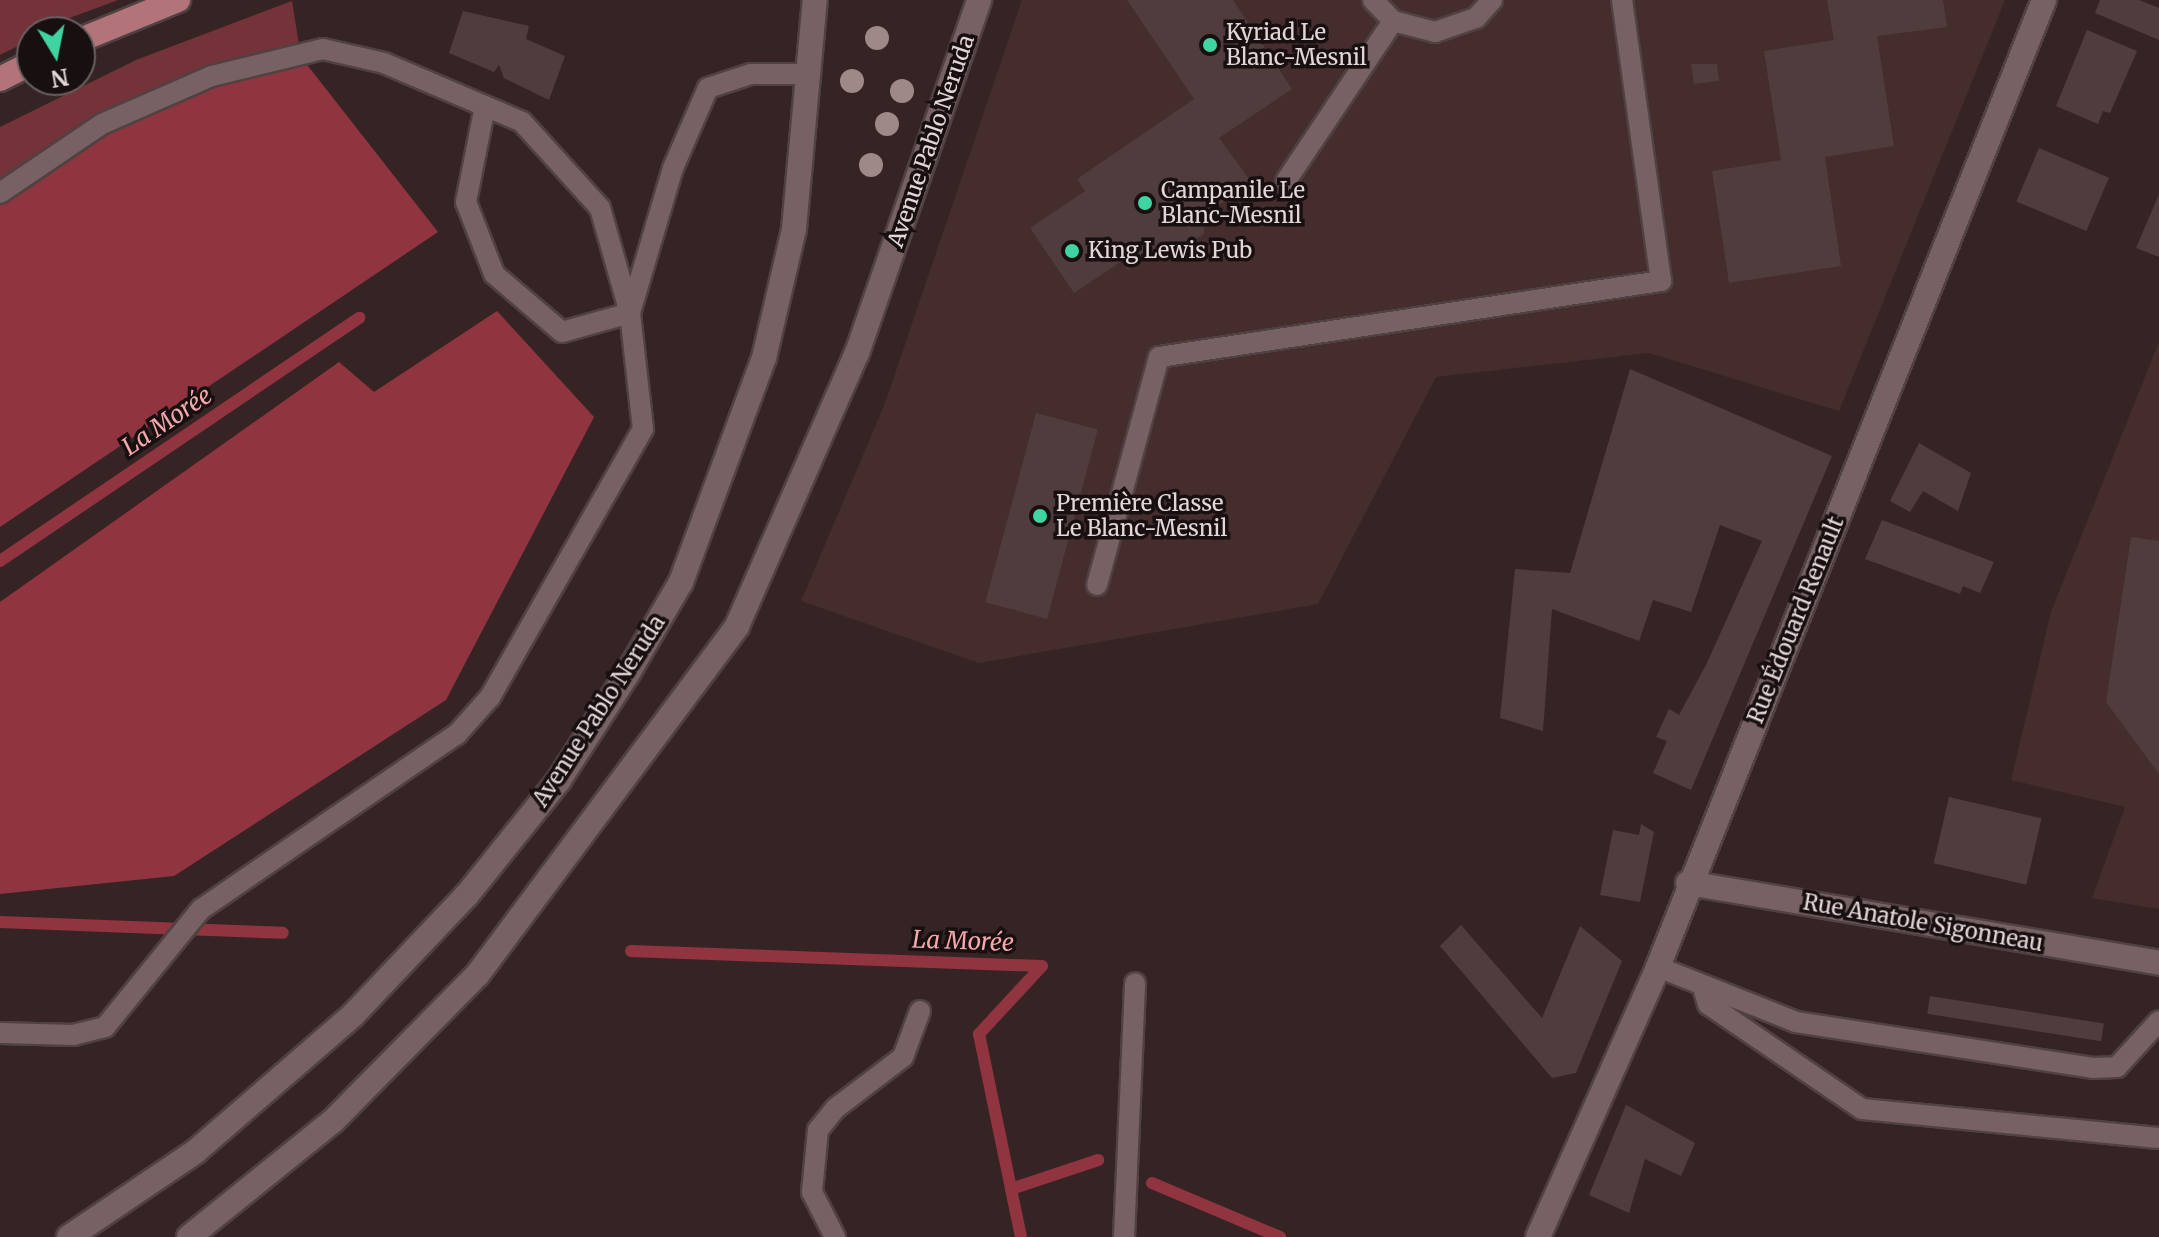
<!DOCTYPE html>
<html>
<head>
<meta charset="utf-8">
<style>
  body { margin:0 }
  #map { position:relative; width:2159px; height:1237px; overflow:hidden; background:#362424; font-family:Merriweather,serif }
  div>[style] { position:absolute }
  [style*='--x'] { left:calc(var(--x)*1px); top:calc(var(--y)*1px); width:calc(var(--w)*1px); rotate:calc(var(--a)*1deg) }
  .built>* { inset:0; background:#452c2d }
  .green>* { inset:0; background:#733339 }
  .water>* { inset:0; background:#903440 }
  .stream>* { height:12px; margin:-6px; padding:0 6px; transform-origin:6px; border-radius:6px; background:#903440 }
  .building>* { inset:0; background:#503c3d; transform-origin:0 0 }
  .roads { filter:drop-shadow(2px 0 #504142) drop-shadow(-2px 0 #504142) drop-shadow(0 2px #504142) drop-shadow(0 -2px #504142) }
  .lane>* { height:20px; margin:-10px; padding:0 10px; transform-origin:10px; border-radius:10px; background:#776162 }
  .street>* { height:24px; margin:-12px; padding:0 12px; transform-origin:12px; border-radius:12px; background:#776162 }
  .secondary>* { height:24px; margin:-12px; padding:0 12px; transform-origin:12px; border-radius:12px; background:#776162 }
  .primary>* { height:24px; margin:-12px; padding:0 12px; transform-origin:12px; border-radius:12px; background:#b27478 }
  .trees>* { width:24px; height:24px; margin:-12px; border-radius:50%; background:#9e8888 }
  .dots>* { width:22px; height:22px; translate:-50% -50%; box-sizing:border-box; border:4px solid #181010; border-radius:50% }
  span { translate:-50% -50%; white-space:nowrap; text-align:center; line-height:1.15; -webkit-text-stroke:7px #181010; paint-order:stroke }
  .poi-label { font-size:22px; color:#e3d6d7 }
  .left { translate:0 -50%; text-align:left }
  .street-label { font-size:22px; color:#e3d6d7 }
  .water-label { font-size:24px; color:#f5a7ab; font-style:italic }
  .north { position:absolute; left:16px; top:16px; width:80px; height:80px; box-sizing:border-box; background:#181010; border:2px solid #695f60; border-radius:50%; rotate:170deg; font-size:22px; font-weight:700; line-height:32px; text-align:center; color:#e3d6d7 }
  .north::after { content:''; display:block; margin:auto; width:28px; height:36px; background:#3fd4a2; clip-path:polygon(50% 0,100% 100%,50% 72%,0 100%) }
</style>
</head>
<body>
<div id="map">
  <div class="built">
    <i style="clip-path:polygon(1022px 0,2005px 0,1839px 411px,1649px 353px,1436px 377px,1318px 604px,979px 663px,801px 601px,884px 406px)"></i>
    <i style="clip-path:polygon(2159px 342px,2159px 909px,2092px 898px,2125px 807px,2011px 780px,2051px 612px)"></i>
  </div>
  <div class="green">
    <i style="clip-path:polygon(0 0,118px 0,32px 32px,32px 39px,0 55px)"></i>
    <i style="clip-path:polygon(292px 1px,301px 57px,0 203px,0 127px,136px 60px)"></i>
  </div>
  <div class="water">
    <i style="clip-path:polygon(301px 57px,438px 232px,0 527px,0 203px,122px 121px)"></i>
    <i style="clip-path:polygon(497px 311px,594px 417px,446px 700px,174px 876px,0 894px,0 602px,339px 362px,374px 392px)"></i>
  </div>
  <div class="stream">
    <i style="--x:0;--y:561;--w:434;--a:-34.1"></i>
    <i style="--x:0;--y:922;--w:283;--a:2.2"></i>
    <i style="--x:631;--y:951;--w:411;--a:2.1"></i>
    <i style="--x:1042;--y:966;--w:93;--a:132.8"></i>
    <i style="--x:979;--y:1034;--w:158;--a:78.3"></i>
    <i style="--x:1011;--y:1189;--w:92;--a:-18.4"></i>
    <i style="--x:1152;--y:1183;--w:139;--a:22.9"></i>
    <i style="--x:1011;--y:1189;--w:49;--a:78.2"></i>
  </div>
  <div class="building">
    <i style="clip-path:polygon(1127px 0,1233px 0,1292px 89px,1219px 138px,1252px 183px,1205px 214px,1204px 234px,1182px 248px,1166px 244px,1128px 270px,1122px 261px,1074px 293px,1030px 228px,1085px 191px,1077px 179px,1194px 99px)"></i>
    <i style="clip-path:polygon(1827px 0,1943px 0,1947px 27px,1877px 36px,1894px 146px,1825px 157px,1841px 266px,1729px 283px,1712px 171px,1781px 160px,1764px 51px,1834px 40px)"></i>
    <i style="clip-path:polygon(2100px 0,2139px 0,2159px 8px,2159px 40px,2095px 13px)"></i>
    <i style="clip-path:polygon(463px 11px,529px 26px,526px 39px,565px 56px,549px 100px,504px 78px,499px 65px,494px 72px,449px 53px)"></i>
    <i style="clip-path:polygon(2087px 30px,2137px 51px,2110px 113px,2103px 111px,2098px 124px,2056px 106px)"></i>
    <i style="clip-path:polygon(1691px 64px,1717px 64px,1719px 81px,1694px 84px)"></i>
    <i style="left:2039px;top:148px;width:76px;height:58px;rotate:23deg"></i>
    <i style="clip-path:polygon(2159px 194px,2159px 257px,2136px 248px)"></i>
    <i style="clip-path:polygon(1630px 369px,1832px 456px,1691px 790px,1653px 773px,1667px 741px,1656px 737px,1669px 709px,1679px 715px,1706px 665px,1762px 541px,1720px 525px,1691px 612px,1653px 600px,1639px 641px,1552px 609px,1543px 731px,1500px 718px,1515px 569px,1570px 573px)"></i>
    <i style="left:1036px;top:413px;width:64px;height:196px;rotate:15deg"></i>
    <i style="clip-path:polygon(1919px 443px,1971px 473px,1958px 511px,1923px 491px,1910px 512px,1890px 501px)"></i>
    <i style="clip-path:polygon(1882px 520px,1994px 562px,1980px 593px,1963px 586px,1960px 594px,1865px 559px)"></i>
    <i style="clip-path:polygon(2131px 537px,2159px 541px,2159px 774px,2106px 702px)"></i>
    <i style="left:1949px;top:797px;width:95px;height:68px;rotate:13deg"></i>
    <i style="clip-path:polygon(1641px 824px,1654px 832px,1640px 902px,1600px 895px,1613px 830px,1639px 835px)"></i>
    <i style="clip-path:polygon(1461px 925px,1542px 1018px,1580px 926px,1622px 961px,1576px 1073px,1552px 1078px,1440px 946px)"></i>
    <i style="left:1930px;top:996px;width:176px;height:18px;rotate:9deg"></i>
    <i style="clip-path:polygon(1626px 1105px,1695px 1143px,1681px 1176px,1645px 1159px,1629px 1213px,1589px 1195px)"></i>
  </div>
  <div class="roads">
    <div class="lane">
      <i style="--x:1373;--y:0;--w:29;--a:46"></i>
      <i style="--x:1393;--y:21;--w:43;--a:14.7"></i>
      <i style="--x:1435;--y:32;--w:43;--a:-18.9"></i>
      <i style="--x:1476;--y:18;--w:24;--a:-48"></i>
      <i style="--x:485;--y:106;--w:98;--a:101.2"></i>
      <i style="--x:466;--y:202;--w:77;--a:68.7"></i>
      <i style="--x:494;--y:274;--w:89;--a:40.5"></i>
      <i style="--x:562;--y:332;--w:71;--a:-15.6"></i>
      <i style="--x:630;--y:313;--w:151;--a:-73.5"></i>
      <i style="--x:673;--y:168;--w:87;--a:-66.4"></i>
      <i style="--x:708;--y:88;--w:45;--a:-18"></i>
      <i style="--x:751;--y:74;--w:57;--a:0"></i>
      <i style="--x:1286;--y:181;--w:192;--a:-56.2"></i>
      <i style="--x:0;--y:193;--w:123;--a:-34.1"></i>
      <i style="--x:102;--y:124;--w:120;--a:-23.6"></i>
      <i style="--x:212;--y:76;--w:114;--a:-13.7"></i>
      <i style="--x:323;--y:49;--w:63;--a:12.9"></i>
      <i style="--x:384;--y:63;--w:150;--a:23.1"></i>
      <i style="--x:522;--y:122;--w:116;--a:47.8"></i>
      <i style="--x:600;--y:208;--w:109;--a:74.1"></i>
      <i style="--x:630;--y:313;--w:117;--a:83.6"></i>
      <i style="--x:643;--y:429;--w:309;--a:119.7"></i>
      <i style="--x:490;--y:697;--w:50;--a:131.7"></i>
      <i style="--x:457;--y:734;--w:310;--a:145.6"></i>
      <i style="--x:201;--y:909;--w:152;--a:129.1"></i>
      <i style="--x:105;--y:1027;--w:32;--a:166"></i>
      <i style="--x:74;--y:1035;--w:74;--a:-178.5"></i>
      <i style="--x:1097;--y:585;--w:236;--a:-74.8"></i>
      <i style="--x:1159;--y:357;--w:508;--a:-8.61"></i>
      <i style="--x:1661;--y:281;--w:284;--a:-97.9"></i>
      <i style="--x:1658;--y:967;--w:149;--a:21.7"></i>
      <i style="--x:1796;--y:1022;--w:300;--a:8.8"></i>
      <i style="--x:2092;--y:1068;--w:25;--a:-2"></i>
      <i style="--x:2117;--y:1067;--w:62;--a:-47.6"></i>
      <i style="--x:1704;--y:991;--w:14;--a:73"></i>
      <i style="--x:1708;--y:1004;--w:186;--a:34.3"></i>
      <i style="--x:1862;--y:1109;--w:298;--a:5.6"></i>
      <i style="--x:835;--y:1237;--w:51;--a:-117.1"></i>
      <i style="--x:812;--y:1192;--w:62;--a:-84.5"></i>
      <i style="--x:818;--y:1130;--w:28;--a:-51"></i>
      <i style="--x:836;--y:1108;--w:84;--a:-37.3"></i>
      <i style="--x:903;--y:1057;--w:49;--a:-69.7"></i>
      <i style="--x:1124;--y:1237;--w:254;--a:-87.5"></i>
    </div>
    <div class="street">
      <i style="--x:1688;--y:883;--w:478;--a:9.6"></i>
      <i style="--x:1538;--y:1237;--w:295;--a:-66"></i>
      <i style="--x:1658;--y:967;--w:1041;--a:-68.24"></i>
    </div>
    <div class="secondary">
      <i style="--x:69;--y:1237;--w:152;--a:-34"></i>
      <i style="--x:195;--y:1152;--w:209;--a:-40.9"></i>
      <i style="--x:353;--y:1015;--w:166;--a:-46.5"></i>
      <i style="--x:467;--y:895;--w:147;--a:-51.3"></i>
      <i style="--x:559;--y:780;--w:127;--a:-57.2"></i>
      <i style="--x:628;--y:673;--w:105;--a:-59.8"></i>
      <i style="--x:681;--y:582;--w:239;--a:-69.7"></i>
      <i style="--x:764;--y:358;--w:132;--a:-76.9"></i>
      <i style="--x:794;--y:229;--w:230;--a:-84.8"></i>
      <i style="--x:189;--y:1237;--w:185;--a:-38.9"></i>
      <i style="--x:333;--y:1121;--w:206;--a:-45.4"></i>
      <i style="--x:478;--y:974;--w:434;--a:-53.3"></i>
      <i style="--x:737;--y:626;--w:298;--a:-66.3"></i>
      <i style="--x:857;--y:353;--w:373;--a:-70.9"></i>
    </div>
    <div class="primary">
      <i style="--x:80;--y:40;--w:106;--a:-22.2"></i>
      <i style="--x:0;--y:79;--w:36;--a:-27"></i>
    </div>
  </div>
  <div class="trees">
    <i style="left:877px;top:38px"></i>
    <i style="left:852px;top:81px"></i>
    <i style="left:902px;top:91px"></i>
    <i style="left:887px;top:124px"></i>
    <i style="left:871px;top:165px"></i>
  </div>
  <div class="dots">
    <i style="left:1210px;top:45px;background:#3fd4a2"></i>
    <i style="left:1145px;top:203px;background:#3fd4a2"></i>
    <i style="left:1072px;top:251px;background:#3fd4a2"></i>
    <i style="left:1040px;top:516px;background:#3fd4a2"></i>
  </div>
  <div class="poi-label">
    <span class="left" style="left:1226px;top:45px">Kyriad Le<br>Blanc-Mesnil</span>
    <span class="left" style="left:1161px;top:203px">Campanile Le<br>Blanc-Mesnil</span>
    <span class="left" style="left:1088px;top:251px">King Lewis Pub</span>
    <span class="left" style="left:1056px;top:516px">Première Classe<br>Le Blanc-Mesnil</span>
  </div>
  <div class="street-label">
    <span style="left:931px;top:141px;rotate:-71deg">Avenue Pablo Neruda</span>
    <span style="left:1796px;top:620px;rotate:-68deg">Rue Édouard Renault</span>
    <span style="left:599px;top:711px;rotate:-57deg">Avenue Pablo Neruda</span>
    <span style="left:1923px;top:923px;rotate:10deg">Rue Anatole Sigonneau</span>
  </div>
  <div class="water-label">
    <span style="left:167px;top:421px;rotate:-34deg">La Morée</span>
    <span style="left:963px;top:941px;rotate:2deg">La Morée</span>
  </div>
  <div class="north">N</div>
</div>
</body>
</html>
